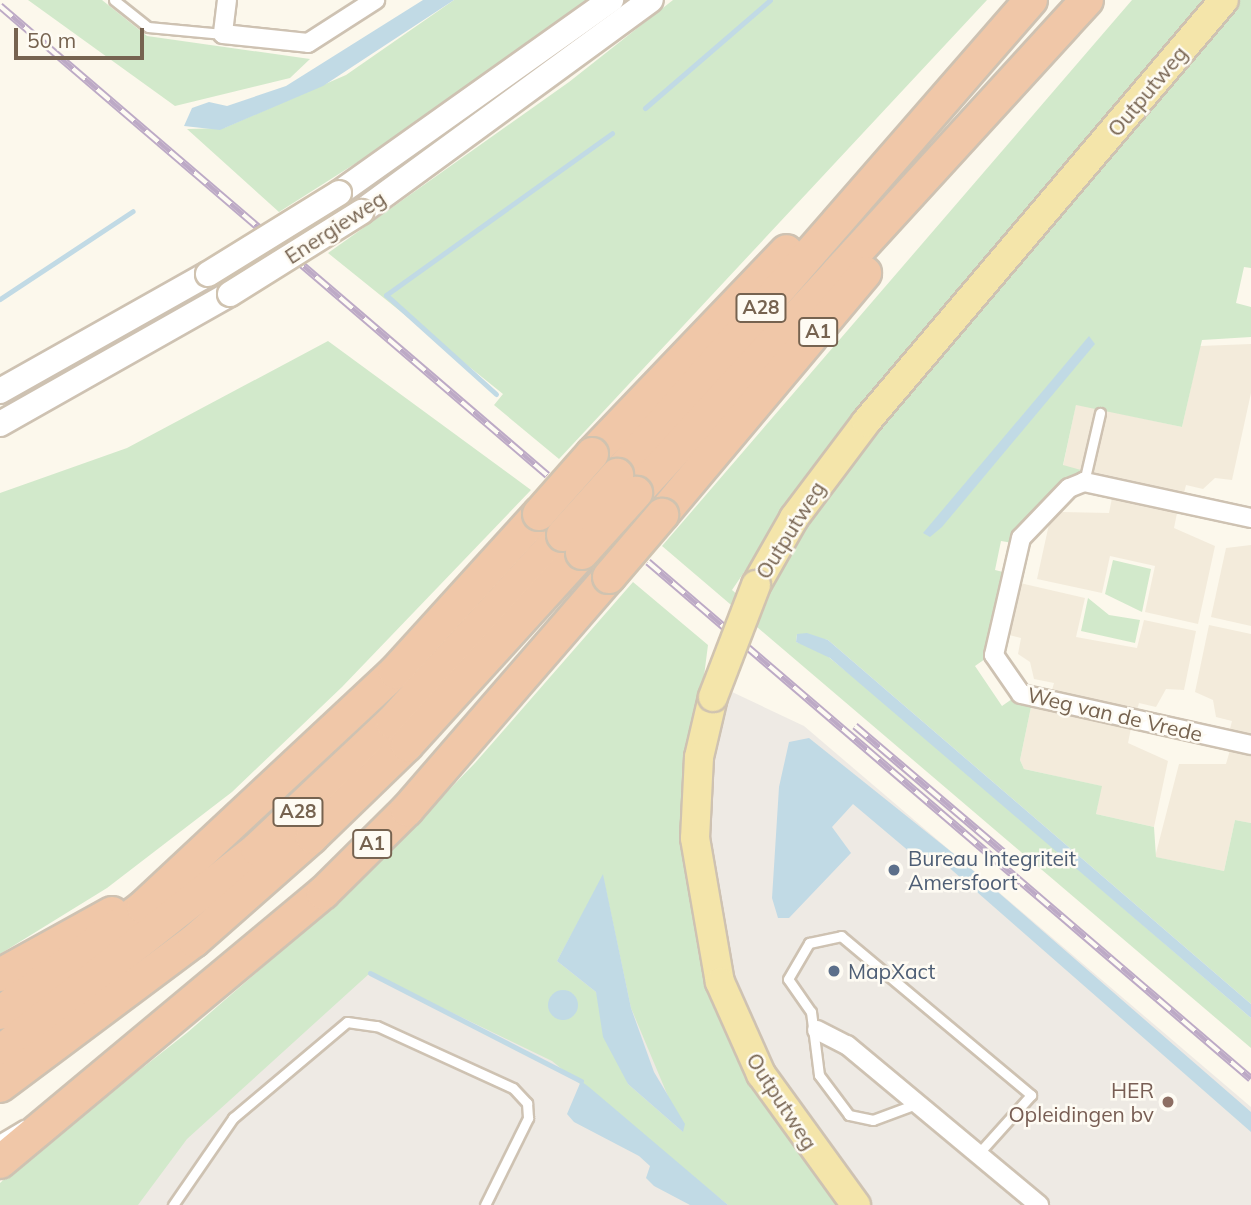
<!DOCTYPE html>
<html>
<head>
<meta charset="utf-8">
<style>
  body { margin:0 }
  #map { position:relative; width:1251px; height:1205px; overflow:hidden; background:#fcf8ec; font-family:Mulish,sans-serif }
  div>[style] { position:absolute }
  [style*='--x'] { left:calc(var(--x)*1px); top:calc(var(--y)*1px); width:calc(var(--w)*1px); rotate:calc(var(--a)*1deg) }
  .residential>* { inset:0; background:#f3ebdb }
  .industrial>* { inset:0; background:#eeeae4 }
  .green>* { inset:0; background:#d2e9cb }
  .water>* { inset:0; background:#c1dae5 }
  .round { border-radius:50% }
  .stream>* { height:5px; margin:-2.5px; padding:0 2.5px; transform-origin:2.5px; border-radius:2.5px; background:#c1dae5 }
  .roads { filter:drop-shadow(2px 0 #cec2b2) drop-shadow(-2px 0 #cec2b2) drop-shadow(0 2px #cec2b2) drop-shadow(0 -2px #cec2b2) }
  .lane>* { height:9px; margin:-4.5px; padding:0 4.5px; transform-origin:4.5px; border-radius:4.5px; background:#fff }
  .street>* { height:18px; margin:-9px; padding:0 9px; transform-origin:9px; border-radius:9px; background:#fff }
  .secondary>* { height:24px; margin:-12px; padding:0 12px; transform-origin:12px; border-radius:12px; background:#fff }
  .primary>* { height:28px; margin:-14px; padding:0 14px; transform-origin:14px; border-radius:14px; background:#f4e5aa }
  .highway>* { height:32px; margin:-16px; padding:0 16px; transform-origin:16px; border-radius:16px; background:#f0c7a8 }
  .rail>* { height:8px; margin-top:-4px; transform-origin:0; background:repeating-linear-gradient(90deg,#fefbf3 0 16px,#bdaac6 0 32px); box-sizing:border-box; border-block:2px solid #bdaac6 }
  .bridges { filter:drop-shadow(2px 0 #d0c3b0) drop-shadow(-2px 0 #d0c3b0) drop-shadow(0 2px #d0c3b0) drop-shadow(0 -2px #d0c3b0) }
  .secondary-bridge>* { height:24px; margin:-12px; padding:0 12px; transform-origin:12px; border-radius:12px; background:#fff }
  .primary-bridge>* { height:28px; margin:-14px; padding:0 14px; transform-origin:14px; border-radius:14px; background:#f4e5aa }
  .highway-bridge>* { height:32px; margin:-16px; padding:0 16px; transform-origin:16px; border-radius:16px; background:#f0c7a8 }
  .dots>* { width:19px; height:19px; translate:-50% -50%; box-sizing:border-box; border:4px solid #fefbf3; border-radius:50% }
  span { translate:-50% -50%; white-space:nowrap; text-align:center; line-height:1.15; -webkit-text-stroke:5px #fefbf3; paint-order:stroke }
  .shield-label span { padding:2px 5px; background:#fefbf3; border:2px solid; border-radius:5px; -webkit-text-stroke-width:0 }
  .shield-label { font-size:19px; color:#766350; font-weight:700 }
  .street-label { font-size:21px; color:#766350 }
  .service-label { font-size:21px; color:#4e5e75 }
  .left { translate:0 -50%; text-align:left }
  .education-label { font-size:21px; color:#785e54 }
  .right { translate:-100% -50%; text-align:right }
  .scale { position:absolute; left:14px; top:28px; width:130px; height:32px; box-sizing:border-box; border:4px solid #766350; border-top:0; padding-left:9px; font-size:21px; line-height:24px; white-space:nowrap; color:#766350; -webkit-text-stroke:5px #fefbf3; paint-order:stroke }
</style>
</head>
<body>
<div id="map">
  <div class="residential">
    <i style="clip-path:polygon(1251px 344px,1251px 393px,1232px 480px,1215px 478px,1203px 489px,1186px 485px,1183px 497px,1063px 466px,1076px 404px,1182px 427px,1200px 346px)"></i>
    <i style="clip-path:polygon(1112px 498px,1177px 513px,1174px 528px,1215px 546px,1198px 624px,1145px 612px,1155px 566px,1110px 556px,1102px 593px,1037px 579px,1049px 524px,1062px 512px,1109px 513px)"></i>
    <i style="clip-path:polygon(1251px 545px,1251px 626px,1211px 617px,1226px 548px)"></i>
    <i style="clip-path:polygon(1020px 583px,1085px 598px,1076px 637px,1137px 648px,1144px 620px,1196px 631px,1184px 690px,1166px 689px,1156px 707px,1139px 703px,1136px 713px,1051px 694px,1054px 683px,1034px 679px,1030px 662px,1018px 654px,1021px 638px,1009px 635px)"></i>
    <i style="clip-path:polygon(1209px 625px,1251px 634px,1251px 737px,1229px 733px,1232px 721px,1216px 717px,1213px 700px,1195px 692px)"></i>
    <i style="clip-path:polygon(1031px 707px,1131px 728px,1128px 743px,1168px 761px,1154px 827px,1096px 814px,1101px 786px,1024px 769px,1020px 760px)"></i>
    <i style="clip-path:polygon(1230px 750px,1251px 755px,1251px 823px,1235px 820px,1224px 871px,1155px 857px,1179px 764px,1226px 764px)"></i>
  </div>
  <div class="industrial">
    <i style="clip-path:polygon(626px 642px,804px 726px,1251px 1107px,1251px 1205px,113px 1205px)"></i>
  </div>
  <div class="green">
    <i style="clip-path:polygon(28px 0,102px 0,147px 36px,310px 59px,290px 78px,175px 106px)"></i>
    <i style="clip-path:polygon(454px 0,590px 0,416px 125px,279px 212px,187px 129px,224px 128px,346px 75px)"></i>
    <i style="clip-path:polygon(673px 0,987px 0,559px 459px,494px 405px,503px 394px,328px 253px,569px 82px)"></i>
    <i style="clip-path:polygon(1132px 0,1210px 0,833px 441px,732px 590px,761px 615px,777px 564px,842px 468px,1235px 0,1251px 0,1251px 268px,1244px 267px,1236px 303px,1251px 307px,1251px 337px,1202px 340px,1182px 427px,1076px 405px,1063px 465px,1081px 470px,1080px 476px,1013px 543px,1001px 541px,995px 570px,1003px 572px,985px 659px,975px 666px,1002px 706px,1012px 699px,1031px 707px,1020px 760px,1024px 769px,1102px 786px,1096px 814px,1154px 827px,1156px 857px,1224px 871px,1235px 820px,1251px 823px,1251px 1004px,828px 640px,797px 634px,796px 642px,820px 650px,879px 698px,1251px 1018px,1251px 1048px,662px 546px)"></i>
    <i style="clip-path:polygon(328px 341px,531px 490px,342px 687px,232px 792px,107px 888px,0 954px,0 493px,127px 448px)"></i>
    <i style="clip-path:polygon(1113px 560px,1151px 569px,1142px 612px,1105px 594px)"></i>
    <i style="clip-path:polygon(evenodd,633px 582px,708px 645px,687px 809px,687px 881px,699px 957px,740px 1061px,839px 1205px,728px 1205px,552px 1061px,370px 973px,187px 1139px,138px 1205px,0 1205px,0 1183px,29px 1157px,188px 1032px,355px 887px,475px 763px,633px 582px,603px 876px,631px 1008px,683px 1132px,628px 1084px,596px 992px,557px 961px,603px 876px)"></i>
    <i style="clip-path:polygon(1088px 598px,1109px 615px,1140px 620px,1135px 643px,1081px 631px)"></i>
  </div>
  <div class="water">
    <i style="clip-path:polygon(423px 0,454px 0,323px 86px,220px 130px,184px 126px,192px 108px,209px 102px,227px 106px,286px 86px)"></i>
    <i style="clip-path:polygon(1089px 336px,1095px 344px,942px 527px,930px 537px,923px 533px)"></i>
    <i style="clip-path:polygon(807px 633px,828px 640px,1251px 1004px,1251px 1018px,830px 658px,796px 642px,797px 634px)"></i>
    <i style="clip-path:polygon(809px 738px,954px 854px,1251px 1112px,1251px 1132px,937px 857px,917px 858px,853px 804px,832px 827px,851px 853px,789px 918px,778px 918px,772px 898px,779px 787px,789px 742px)"></i>
    <i style="clip-path:polygon(603px 874px,631px 1008px,654px 1072px,685px 1124px,683px 1132px,628px 1084px,603px 1037px,596px 992px,557px 961px)"></i>
    <i class="round" style="left:548px;top:990px;width:30px;height:30px"></i>
    <i style="clip-path:polygon(581px 1081px,589px 1087px,728px 1205px,690px 1205px,654px 1186px,646px 1178px,650px 1166px,639px 1156px,574px 1122px,567px 1114px)"></i>
  </div>
  <div class="stream">
    <i style="--x:645;--y:108;--w:165;--a:-40.8"></i>
    <i style="--x:0;--y:299;--w:159;--a:-33.5"></i>
    <i style="--x:496;--y:394;--w:148;--a:-138"></i>
    <i style="--x:386;--y:295;--w:278;--a:-35.6"></i>
    <i style="--x:370;--y:973;--w:237;--a:27.1"></i>
  </div>
  <div class="roads">
    <div class="lane">
      <i style="--x:114;--y:0;--w:43;--a:38.5"></i>
      <i style="--x:148;--y:27;--w:75;--a:5.3"></i>
      <i style="--x:1084;--y:482;--w:71;--a:-76.9"></i>
      <i style="--x:916;--y:1104;--w:46;--a:159.6"></i>
      <i style="--x:873;--y:1120;--w:25;--a:-168"></i>
      <i style="--x:849;--y:1115;--w:50;--a:-126.9"></i>
      <i style="--x:819;--y:1075;--w:64;--a:-97.2"></i>
      <i style="--x:811;--y:1012;--w:40;--a:-124.9"></i>
      <i style="--x:788;--y:979;--w:42;--a:-59.7"></i>
      <i style="--x:809;--y:943;--w:33;--a:-12"></i>
      <i style="--x:841;--y:936;--w:248;--a:39.9"></i>
      <i style="--x:1031;--y:1095;--w:78;--a:131.9"></i>
      <i style="--x:0;--y:1139;--w:27;--a:-31"></i>
      <i style="--x:173;--y:1205;--w:106;--a:-55.4"></i>
      <i style="--x:233;--y:1118;--w:149;--a:-40.1"></i>
      <i style="--x:347;--y:1022;--w:30;--a:8"></i>
      <i style="--x:377;--y:1026;--w:149;--a:24.5"></i>
      <i style="--x:513;--y:1088;--w:21;--a:47"></i>
      <i style="--x:527;--y:1103;--w:15;--a:86"></i>
      <i style="--x:528;--y:1118;--w:97;--a:116.3"></i>
    </div>
    <div class="street">
      <i style="--x:227;--y:0;--w:34;--a:97"></i>
      <i style="--x:223;--y:34;--w:85;--a:6"></i>
      <i style="--x:308;--y:43;--w:80;--a:-32.7"></i>
      <i style="--x:1251;--y:518;--w:171;--a:-167.8"></i>
      <i style="--x:1084;--y:482;--w:16;--a:158"></i>
      <i style="--x:1069;--y:488;--w:69;--a:133.8"></i>
      <i style="--x:1021;--y:538;--w:120;--a:103"></i>
      <i style="--x:994;--y:655;--w:47;--a:55.3"></i>
      <i style="--x:1021;--y:694;--w:236;--a:12.5"></i>
      <i style="--x:817;--y:1030;--w:34;--a:27"></i>
      <i style="--x:847;--y:1045;--w:250;--a:39.8"></i>
    </div>
    <div class="secondary">
      <i style="--x:339;--y:193;--w:334;--a:-35.4"></i>
      <i style="--x:361;--y:212;--w:359;--a:-36.2"></i>
      <i style="--x:0;--y:391;--w:239;--a:-29.4"></i>
      <i style="--x:0;--y:424;--w:264;--a:-29.5"></i>
    </div>
    <div class="primary">
      <i style="--x:756;--y:585;--w:77;--a:-60.4"></i>
      <i style="--x:794;--y:518;--w:120;--a:-53.1"></i>
      <i style="--x:866;--y:422;--w:553;--a:-49.69"></i>
      <i style="--x:713;--y:697;--w:62;--a:103.1"></i>
      <i style="--x:699;--y:757;--w:81;--a:92.8"></i>
      <i style="--x:695;--y:838;--w:146;--a:80.2"></i>
      <i style="--x:720;--y:982;--w:101;--a:66"></i>
      <i style="--x:761;--y:1074;--w:162;--a:54.1"></i>
    </div>
    <div class="highway">
      <i style="--x:592;--y:454;--w:281;--a:-46.2"></i>
      <i style="--x:617;--y:475;--w:630;--a:-48.93"></i>
      <i style="--x:636;--y:493;--w:668;--a:-47.55"></i>
      <i style="--x:662;--y:515;--w:316;--a:-50"></i>
      <i style="--x:0;--y:975;--w:128;--a:-29"></i>
      <i style="--x:0;--y:1013;--w:178;--a:-36.5"></i>
      <i style="--x:143;--y:907;--w:345;--a:-43"></i>
      <i style="--x:395;--y:672;--w:214;--a:-47.7"></i>
      <i style="--x:0;--y:1052;--w:328;--a:-38.3"></i>
      <i style="--x:257;--y:849;--w:185;--a:-43.3"></i>
      <i style="--x:392;--y:722;--w:253;--a:-47.6"></i>
      <i style="--x:0;--y:1086;--w:242;--a:-36.8"></i>
      <i style="--x:194;--y:941;--w:157;--a:-41.4"></i>
      <i style="--x:312;--y:837;--w:132;--a:-44.1"></i>
      <i style="--x:407;--y:745;--w:260;--a:-47.7"></i>
      <i style="--x:0;--y:1162;--w:420;--a:-39.8"></i>
      <i style="--x:323;--y:893;--w:118;--a:-44.7"></i>
      <i style="--x:407;--y:810;--w:308;--a:-49.1"></i>
    </div>
  </div>
  <div class="rail">
    <i style="--x:0;--y:6;--w:721;--a:40.61"></i>
    <i style="--x:648;--y:562;--w:794;--a:40.61"></i>
    <i style="--x:855;--y:726;--w:196;--a:40.4"></i>
  </div>
  <div class="bridges">
    <div class="secondary-bridge">
      <i style="--x:208;--y:274;--w:154;--a:-31.7"></i>
      <i style="--x:230;--y:294;--w:155;--a:-32"></i>
    </div>
    <div class="primary-bridge">
      <i style="--x:713;--y:697;--w:120;--a:-69"></i>
    </div>
    <div class="highway-bridge">
      <i style="--x:539;--y:514;--w:80;--a:-48.5"></i>
      <i style="--x:563;--y:535;--w:81;--a:-48"></i>
      <i style="--x:582;--y:553;--w:81;--a:-48"></i>
      <i style="--x:609;--y:577;--w:82;--a:-49.5"></i>
    </div>
  </div>
  <div class="dots">
    <i style="left:894px;top:870px;background:#5c6f8a"></i>
    <i style="left:834px;top:971px;background:#5c6f8a"></i>
    <i style="left:1168px;top:1102px;background:#8d6e63"></i>
  </div>
  <div class="shield-label">
    <span style="left:761px;top:308px">A28</span>
    <span style="left:818px;top:332px">A1</span>
    <span style="left:298px;top:812px">A28</span>
    <span style="left:372px;top:844px">A1</span>
  </div>
  <div class="street-label">
    <span style="left:1147px;top:91px;rotate:-50deg">Outputweg</span>
    <span style="left:335px;top:227px;rotate:-33deg">Energieweg</span>
    <span style="left:790px;top:530px;rotate:-58deg">Outputweg</span>
    <span style="left:1115px;top:714px;rotate:13deg">Weg van de Vrede</span>
    <span style="left:782px;top:1101px;rotate:57deg">Outputweg</span>
  </div>
  <div class="service-label">
    <span class="left" style="left:908px;top:870px">Bureau Integriteit<br>Amersfoort</span>
    <span class="left" style="left:848px;top:971px">MapXact</span>
  </div>
  <div class="education-label">
    <span class="right" style="left:1154px;top:1102px">HER<br>Opleidingen bv</span>
  </div>
  <div class="scale">50 m</div>
</div>
</body>
</html>
